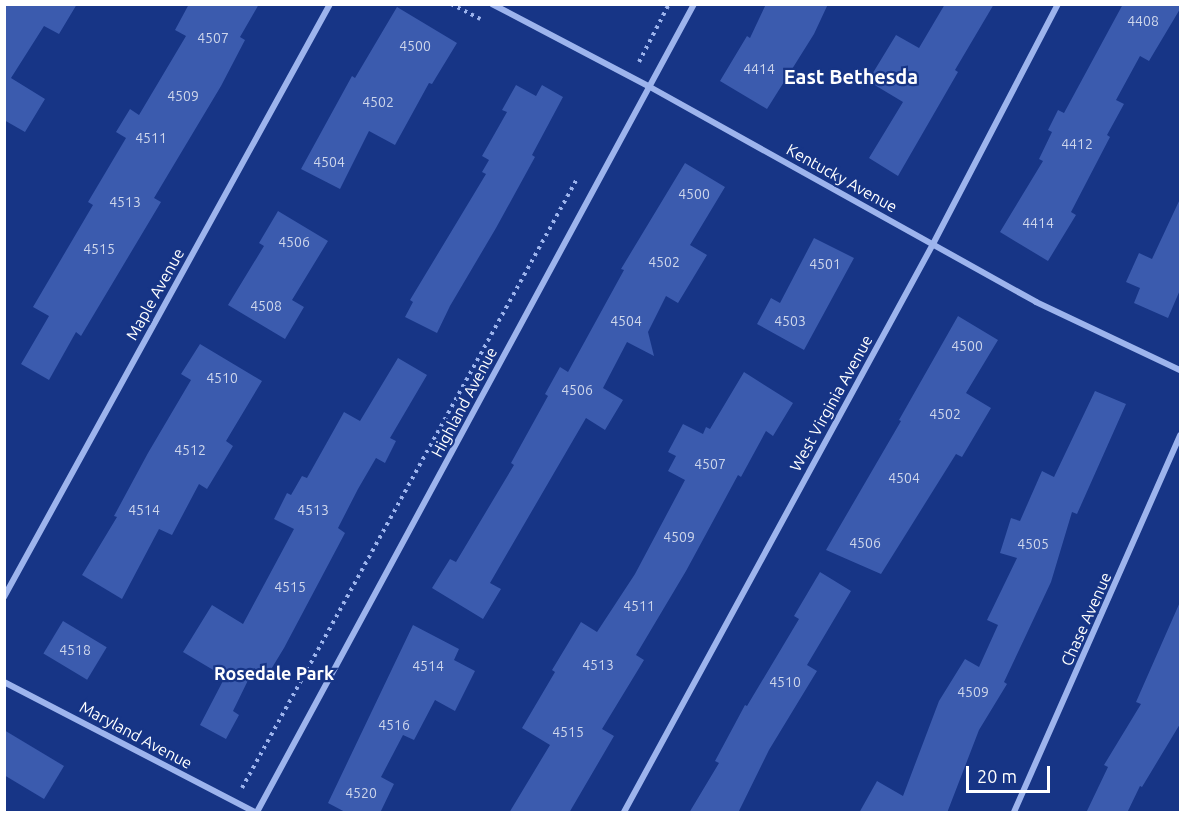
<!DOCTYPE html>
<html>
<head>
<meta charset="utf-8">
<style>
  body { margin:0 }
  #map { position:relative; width:1185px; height:817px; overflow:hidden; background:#173586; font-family:Ubuntu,sans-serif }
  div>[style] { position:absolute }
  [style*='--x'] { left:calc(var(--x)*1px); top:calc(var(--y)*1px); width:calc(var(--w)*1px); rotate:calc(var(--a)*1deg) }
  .building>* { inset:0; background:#3b5bae; transform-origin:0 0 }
  .path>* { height:4px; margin-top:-2px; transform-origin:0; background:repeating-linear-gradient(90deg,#9db4ed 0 3px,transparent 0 7.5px) }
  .minor>* { height:6px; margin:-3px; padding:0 3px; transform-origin:3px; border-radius:3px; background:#9db4ed }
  span { translate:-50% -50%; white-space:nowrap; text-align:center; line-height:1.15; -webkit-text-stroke:4.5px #173586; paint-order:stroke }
  .number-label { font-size:14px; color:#ced6eb }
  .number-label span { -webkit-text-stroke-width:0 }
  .street-label { font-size:16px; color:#fff }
  .neighbourhood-label { font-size:18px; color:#fff; font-weight:700 }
  .quarter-label { font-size:20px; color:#fff; font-weight:700 }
  .frame { position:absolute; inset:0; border:6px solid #fff; pointer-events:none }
  .scale { position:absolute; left:966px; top:766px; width:84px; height:27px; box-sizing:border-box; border:3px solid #fff; border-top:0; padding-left:8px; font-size:18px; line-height:21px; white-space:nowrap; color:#fff; -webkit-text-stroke:4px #173586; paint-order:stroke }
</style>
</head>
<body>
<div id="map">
  <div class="building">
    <i style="clip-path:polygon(4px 4px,77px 4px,59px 34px,44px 26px,11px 78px,45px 99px,25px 132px,4px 120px)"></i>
    <i style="clip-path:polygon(189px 4px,259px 4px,240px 37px,245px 40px,221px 86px,154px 198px,161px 202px,81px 336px,76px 332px,49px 380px,21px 364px,49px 316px,33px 307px,93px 205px,88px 202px,126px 138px,116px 132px,130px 109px,139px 115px,186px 36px,175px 30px)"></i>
    <i style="clip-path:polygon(766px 4px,828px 4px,814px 34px,767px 109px,720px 81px,747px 36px,750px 38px)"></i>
    <i style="clip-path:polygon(945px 4px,994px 4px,955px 70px,958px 72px,898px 176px,869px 158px,903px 102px,868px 81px,896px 35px,919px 48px)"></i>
    <i style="clip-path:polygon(1123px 4px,1180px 4px,1180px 9px,1149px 61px,1140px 56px,1116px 100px,1124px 104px,1107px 135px,1110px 137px,1071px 212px,1076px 215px,1048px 261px,1000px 232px,1043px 161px,1039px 159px,1052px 132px,1048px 130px,1058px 110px,1064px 113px)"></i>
    <i style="clip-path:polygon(397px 7px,457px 43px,432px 84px,429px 83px,395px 145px,369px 131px,340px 189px,301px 169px,352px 76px,355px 78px)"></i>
    <i style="clip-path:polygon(516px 85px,536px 96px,542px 85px,563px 97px,532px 155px,535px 157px,496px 228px,450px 306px,437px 333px,405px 317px,413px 302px,410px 300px,486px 174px,482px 172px,489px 160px,482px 156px,507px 112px,502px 110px)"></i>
    <i style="clip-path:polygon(685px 163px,725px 187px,690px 245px,707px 255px,678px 303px,666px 296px,648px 332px,654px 356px,627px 342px,603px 388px,623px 400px,605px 430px,586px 418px,490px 583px,501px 589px,483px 619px,432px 588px,450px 559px,456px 562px,514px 465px,511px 463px,548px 396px,545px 394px,560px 367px,568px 372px,624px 270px,621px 269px)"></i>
    <i style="clip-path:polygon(1180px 199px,1180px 290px,1168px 318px,1134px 303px,1140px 288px,1126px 282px,1139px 253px,1152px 259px)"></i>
    <i style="clip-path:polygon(278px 211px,328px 241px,292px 300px,304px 307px,285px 339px,228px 305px,264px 246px,259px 243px)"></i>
    <i style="clip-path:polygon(814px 238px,854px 258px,804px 350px,757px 324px,771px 298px,780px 303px)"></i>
    <i style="clip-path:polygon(958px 316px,998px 340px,966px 393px,991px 408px,962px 457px,956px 454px,881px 574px,826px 550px,901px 421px,899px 420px)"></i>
    <i style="clip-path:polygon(200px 344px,262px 381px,226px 441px,233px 446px,207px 489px,199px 484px,172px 535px,159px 529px,122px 599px,82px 575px,117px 517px,114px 516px,148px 453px,191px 380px,181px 374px)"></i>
    <i style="clip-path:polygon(398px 358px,427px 375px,390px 438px,396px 441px,385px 463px,376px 458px,358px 489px,338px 528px,345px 533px,284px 648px,267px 676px,254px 668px,233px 711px,239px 715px,226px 739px,200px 725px,225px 677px,183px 652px,212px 605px,243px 624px,294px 529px,274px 519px,287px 493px,291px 495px,302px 476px,307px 478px,344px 412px,360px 421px)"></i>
    <i style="clip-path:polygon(744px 372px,793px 403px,773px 436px,766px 431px,741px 477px,738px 475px,686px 571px,636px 655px,644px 660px,602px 729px,614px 736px,569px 813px,509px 813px,550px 745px,522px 728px,555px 672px,552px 670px,581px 622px,597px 632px,635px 574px,685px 480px,668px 471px,676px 456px,668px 452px,683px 424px,703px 434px,706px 427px,710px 429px)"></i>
    <i style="clip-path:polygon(1095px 391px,1126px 404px,1077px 514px,1072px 512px,1051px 582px,1004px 682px,1007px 684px,979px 730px,947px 813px,859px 813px,877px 781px,903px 796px,939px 701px,965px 659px,979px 667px,998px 625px,987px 620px,1017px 558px,1000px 553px,1011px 518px,1020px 521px,1042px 471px,1054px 477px)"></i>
    <i style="clip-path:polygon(820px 572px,851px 591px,807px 665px,817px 671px,769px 750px,738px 813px,689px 813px,719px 763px,715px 761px,745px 705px,747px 706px,799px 619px,794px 616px)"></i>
    <i style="clip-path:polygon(1180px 602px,1180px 724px,1142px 787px,1140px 786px,1127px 813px,1086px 813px,1108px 767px,1104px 765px,1141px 704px,1136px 702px)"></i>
    <i style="left:63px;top:621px;width:51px;height:38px;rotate:31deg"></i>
    <i style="clip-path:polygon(413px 625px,459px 649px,454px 660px,475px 671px,455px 711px,435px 700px,414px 740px,403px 735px,381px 777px,394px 784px,380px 813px,347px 813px,328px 803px)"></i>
    <i style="clip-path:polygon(4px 730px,64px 766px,44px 799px,4px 775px)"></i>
  </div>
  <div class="path">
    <i style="--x:451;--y:4;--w:33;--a:27"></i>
    <i style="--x:639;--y:62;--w:65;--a:-62.7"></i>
    <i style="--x:242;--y:788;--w:697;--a:-61.19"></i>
  </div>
  <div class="minor">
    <i style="--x:492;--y:4;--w:178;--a:27.7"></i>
    <i style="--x:650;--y:87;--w:442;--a:29.1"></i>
    <i style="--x:1036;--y:302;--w:159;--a:25.3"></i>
    <i style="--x:4;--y:597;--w:677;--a:-61.2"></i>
    <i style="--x:4;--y:682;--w:283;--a:27.4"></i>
    <i style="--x:257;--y:812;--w:919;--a:-61.59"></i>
    <i style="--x:624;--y:812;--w:647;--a:-61.45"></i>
    <i style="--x:933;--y:244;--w:271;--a:-62.5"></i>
    <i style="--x:1014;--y:812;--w:412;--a:-66.2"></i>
  </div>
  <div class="number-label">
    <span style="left:1143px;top:21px">4408</span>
    <span style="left:213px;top:38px">4507</span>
    <span style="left:415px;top:46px">4500</span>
    <span style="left:759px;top:69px">4414</span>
    <span style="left:183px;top:96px">4509</span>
    <span style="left:378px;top:102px">4502</span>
    <span style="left:151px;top:138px">4511</span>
    <span style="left:1077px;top:144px">4412</span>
    <span style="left:329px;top:162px">4504</span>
    <span style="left:694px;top:194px">4500</span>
    <span style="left:125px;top:202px">4513</span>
    <span style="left:1038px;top:223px">4414</span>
    <span style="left:294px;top:242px">4506</span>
    <span style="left:99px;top:249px">4515</span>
    <span style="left:664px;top:262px">4502</span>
    <span style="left:825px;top:264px">4501</span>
    <span style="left:266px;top:306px">4508</span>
    <span style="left:626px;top:321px">4504</span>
    <span style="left:790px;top:321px">4503</span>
    <span style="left:967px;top:346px">4500</span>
    <span style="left:222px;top:378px">4510</span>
    <span style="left:577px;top:390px">4506</span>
    <span style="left:945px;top:414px">4502</span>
    <span style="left:190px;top:450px">4512</span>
    <span style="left:710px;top:464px">4507</span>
    <span style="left:904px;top:478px">4504</span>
    <span style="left:144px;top:510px">4514</span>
    <span style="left:313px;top:510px">4513</span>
    <span style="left:679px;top:537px">4509</span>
    <span style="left:865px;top:543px">4506</span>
    <span style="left:1033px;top:544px">4505</span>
    <span style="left:290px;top:587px">4515</span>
    <span style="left:639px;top:606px">4511</span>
    <span style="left:75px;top:650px">4518</span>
    <span style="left:598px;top:665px">4513</span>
    <span style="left:428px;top:666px">4514</span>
    <span style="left:785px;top:682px">4510</span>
    <span style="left:973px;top:692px">4509</span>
    <span style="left:394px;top:725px">4516</span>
    <span style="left:568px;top:732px">4515</span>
    <span style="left:361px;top:793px">4520</span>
  </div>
  <div class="street-label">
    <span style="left:842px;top:178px;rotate:29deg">Kentucky Avenue</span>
    <span style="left:155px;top:294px;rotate:-61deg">Maple Avenue</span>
    <span style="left:464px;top:402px;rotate:-62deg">Highland Avenue</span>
    <span style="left:831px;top:403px;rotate:-61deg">West Virginia Avenue</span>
    <span style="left:1086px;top:619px;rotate:-66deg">Chase Avenue</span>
    <span style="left:136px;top:735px;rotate:28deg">Maryland Avenue</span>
  </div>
  <div class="neighbourhood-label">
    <span style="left:274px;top:673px">Rosedale Park</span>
  </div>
  <div class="quarter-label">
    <span style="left:851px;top:76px">East Bethesda</span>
  </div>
  <div class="frame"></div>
  <div class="scale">20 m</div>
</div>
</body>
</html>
